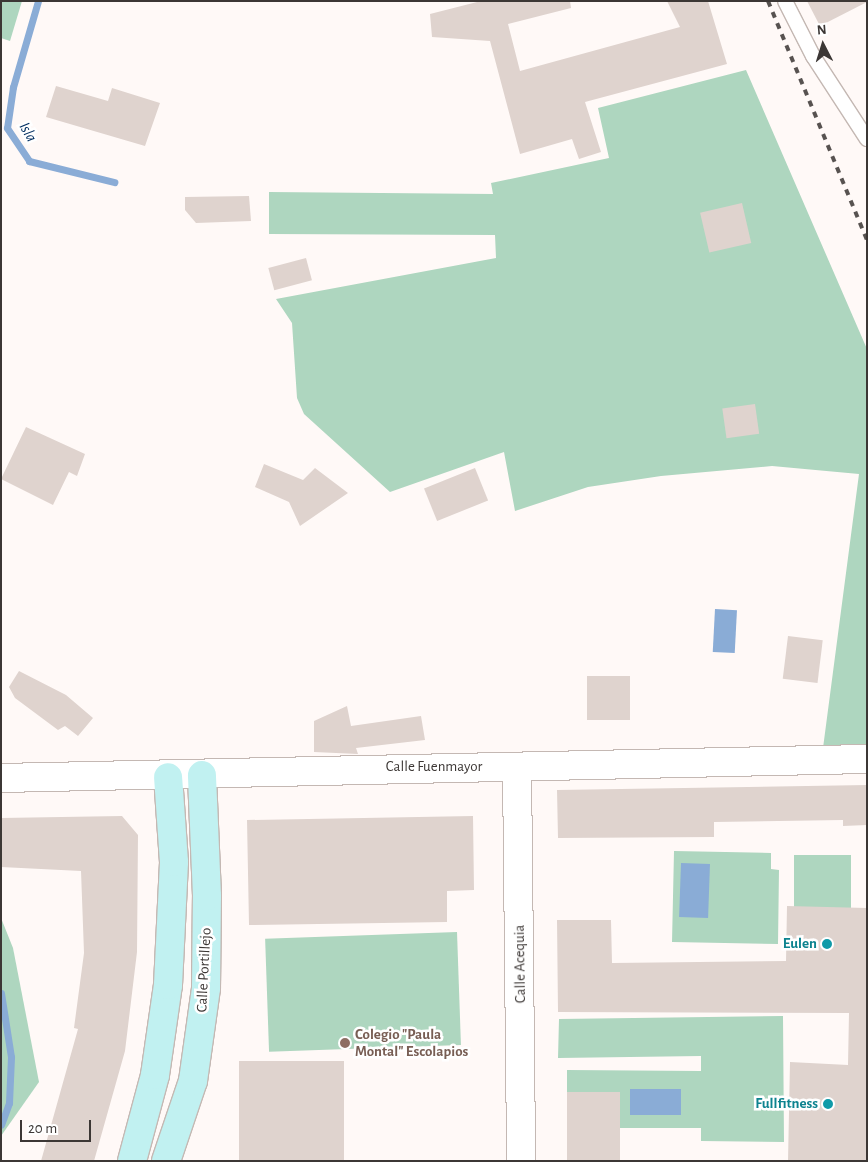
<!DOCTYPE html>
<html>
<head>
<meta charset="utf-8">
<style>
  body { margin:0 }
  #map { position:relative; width:868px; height:1162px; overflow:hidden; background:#fff9f7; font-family:"Alegreya Sans",sans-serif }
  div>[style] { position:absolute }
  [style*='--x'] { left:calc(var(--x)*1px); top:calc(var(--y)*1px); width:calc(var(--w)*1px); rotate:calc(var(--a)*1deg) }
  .green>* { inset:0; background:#aed6bf; transform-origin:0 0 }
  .water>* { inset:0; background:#8aacd6; transform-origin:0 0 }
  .stream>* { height:7px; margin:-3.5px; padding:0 3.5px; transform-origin:3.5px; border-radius:3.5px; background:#8aacd6 }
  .building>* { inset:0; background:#dfd3ce; transform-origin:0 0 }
  .roads { filter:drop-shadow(1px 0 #c4b8b3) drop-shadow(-1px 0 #c4b8b3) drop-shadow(0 1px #c4b8b3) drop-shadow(0 -1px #c4b8b3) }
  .lane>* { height:14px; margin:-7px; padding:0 7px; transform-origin:7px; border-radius:7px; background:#fff }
  .street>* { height:28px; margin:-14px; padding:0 14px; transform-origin:14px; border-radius:14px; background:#fff }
  .secondary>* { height:28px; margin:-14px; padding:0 14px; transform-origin:14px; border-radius:14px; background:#c1f1f1 }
  .rail>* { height:4px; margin-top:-2px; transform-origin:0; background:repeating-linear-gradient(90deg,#575250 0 6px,transparent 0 12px) }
  .dots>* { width:14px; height:14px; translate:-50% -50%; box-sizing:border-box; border:2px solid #fff; border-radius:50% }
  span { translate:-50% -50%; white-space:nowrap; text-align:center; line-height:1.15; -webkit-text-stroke:5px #fff; paint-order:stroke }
  .street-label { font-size:15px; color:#3c3735 }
  .culture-label { font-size:15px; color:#0d838f; font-weight:700 }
  .right { translate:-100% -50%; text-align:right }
  .education-label { font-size:15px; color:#785e54; font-weight:700 }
  .left { translate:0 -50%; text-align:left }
  .water-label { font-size:16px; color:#002d5f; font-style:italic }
  .frame { position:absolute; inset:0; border:2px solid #3c3735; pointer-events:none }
  .north { position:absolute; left:798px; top:20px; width:50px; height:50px; -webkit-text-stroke:4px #fff; paint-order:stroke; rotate:355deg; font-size:14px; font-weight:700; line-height:20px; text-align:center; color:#3c3735 }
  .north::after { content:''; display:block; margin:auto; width:18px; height:22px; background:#3c3735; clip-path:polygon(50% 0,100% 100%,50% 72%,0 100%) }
  .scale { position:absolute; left:20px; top:1120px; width:71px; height:22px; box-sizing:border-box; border:2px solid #3c3735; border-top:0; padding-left:6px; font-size:15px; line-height:18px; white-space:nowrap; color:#3c3735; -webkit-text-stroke:4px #fff; paint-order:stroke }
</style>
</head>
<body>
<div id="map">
  <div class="green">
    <i style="clip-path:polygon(1px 1px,22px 1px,10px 41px,1px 38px)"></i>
    <i style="clip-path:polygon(746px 70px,867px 349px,867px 747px,823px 748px,859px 474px,772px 466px,661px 476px,588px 487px,515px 511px,504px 452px,390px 492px,304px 414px,297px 398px,292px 323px,276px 299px,496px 258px,495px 235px,269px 234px,269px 192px,493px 194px,491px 183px,609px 158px,598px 108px)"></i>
    <i style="clip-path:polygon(674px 851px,771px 853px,771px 869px,779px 870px,778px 944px,672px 942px)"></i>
    <i style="left:794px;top:855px;width:57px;height:53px"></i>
    <i style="clip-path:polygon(1px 918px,13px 948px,39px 1082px,1px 1136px)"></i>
    <i style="left:457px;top:932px;width:113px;height:192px;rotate:88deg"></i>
    <i style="clip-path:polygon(783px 1016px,784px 1142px,701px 1141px,701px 1128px,620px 1128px,620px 1092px,567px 1092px,567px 1070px,701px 1071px,701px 1056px,558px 1058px,559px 1019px)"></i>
  </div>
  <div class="water">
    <i style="left:715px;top:609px;width:22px;height:43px;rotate:3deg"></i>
    <i style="left:681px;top:863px;width:29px;height:54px;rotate:2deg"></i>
    <i style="left:630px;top:1089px;width:51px;height:26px"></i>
  </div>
  <div class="stream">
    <i style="--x:38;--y:1;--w:90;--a:106.2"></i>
    <i style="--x:13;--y:87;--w:41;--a:98.3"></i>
    <i style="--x:7;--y:128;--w:40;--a:56"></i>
    <i style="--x:29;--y:161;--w:88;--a:13.9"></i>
    <i style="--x:1;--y:993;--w:65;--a:81.1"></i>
    <i style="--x:11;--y:1057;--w:46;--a:92.5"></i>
    <i style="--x:9;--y:1103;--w:23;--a:110"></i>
  </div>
  <div class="building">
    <i style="clip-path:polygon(481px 1px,570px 1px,571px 8px,508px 24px,520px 71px,680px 27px,667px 1px,708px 1px,727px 64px,585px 102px,601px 152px,579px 159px,572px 139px,520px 154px,490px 41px,432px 37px,430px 14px)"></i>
    <i style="clip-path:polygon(807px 1px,867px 1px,867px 2px,820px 26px)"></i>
    <i style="clip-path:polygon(56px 86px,108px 101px,112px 88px,160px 103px,145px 146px,46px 117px)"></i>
    <i style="clip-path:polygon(249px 196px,251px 221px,196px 223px,185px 210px,185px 197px)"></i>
    <i style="left:742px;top:203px;width:41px;height:43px;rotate:77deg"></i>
    <i style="left:306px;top:258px;width:23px;height:39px;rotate:75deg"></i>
    <i style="left:755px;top:404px;width:30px;height:33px;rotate:82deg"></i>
    <i style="clip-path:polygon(26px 427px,85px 454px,77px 476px,69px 472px,53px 505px,1px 479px)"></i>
    <i style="clip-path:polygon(264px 464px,303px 480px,315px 468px,348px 493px,300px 526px,289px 502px,255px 487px)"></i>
    <i style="left:475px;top:468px;width:35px;height:55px;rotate:68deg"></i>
    <i style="left:788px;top:636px;width:35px;height:43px;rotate:7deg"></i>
    <i style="clip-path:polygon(19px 671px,66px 695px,93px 718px,78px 736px,65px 726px,58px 730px,15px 698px,9px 687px)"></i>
    <i style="left:587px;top:676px;width:43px;height:44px"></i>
    <i style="clip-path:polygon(347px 706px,351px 726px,421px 716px,425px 740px,356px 748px,358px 754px,314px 752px,314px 721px)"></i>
    <i style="clip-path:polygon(867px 785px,867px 825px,843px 826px,843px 820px,714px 822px,714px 837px,558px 838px,557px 790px)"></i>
    <i style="clip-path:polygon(122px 816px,138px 835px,137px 952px,125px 1051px,94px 1161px,41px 1161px,78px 1029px,74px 1028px,84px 953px,81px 871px,1px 867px,1px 818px)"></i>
    <i style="clip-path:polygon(473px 816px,474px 890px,447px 891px,447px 922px,249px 925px,247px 820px)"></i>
    <i style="clip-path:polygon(787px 906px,867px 908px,867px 1161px,788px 1161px,790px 1062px,848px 1065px,849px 1013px,558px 1012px,557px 920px,611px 920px,612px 963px,786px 961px)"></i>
    <i style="left:239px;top:1061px;width:105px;height:100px"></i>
    <i style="left:567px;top:1092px;width:53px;height:69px"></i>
  </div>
  <div class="roads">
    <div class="lane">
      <i style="--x:785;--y:1;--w:62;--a:63"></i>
      <i style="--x:813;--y:56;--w:99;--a:57"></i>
    </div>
    <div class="street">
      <i style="--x:517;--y:767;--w:394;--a:89.4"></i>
      <i style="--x:1;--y:778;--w:866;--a:-1.26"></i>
    </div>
    <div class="secondary">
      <i style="--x:132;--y:1161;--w:89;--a:-75"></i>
      <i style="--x:155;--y:1075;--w:91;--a:-81.8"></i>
      <i style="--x:168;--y:985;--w:123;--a:-87.2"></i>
      <i style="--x:174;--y:862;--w:85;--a:-94"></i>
      <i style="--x:166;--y:1161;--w:84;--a:-71.4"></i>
      <i style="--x:193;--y:1081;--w:94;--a:-82"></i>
      <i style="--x:206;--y:988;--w:92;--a:-89.4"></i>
      <i style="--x:207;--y:896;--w:121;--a:-92.4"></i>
    </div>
  </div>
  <div class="rail">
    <i style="--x:768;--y:1;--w:259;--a:67.5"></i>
  </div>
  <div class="dots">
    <i style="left:827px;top:944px;background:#0f9aa8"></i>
    <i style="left:345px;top:1043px;background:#8d6e63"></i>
    <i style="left:828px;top:1104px;background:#0f9aa8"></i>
  </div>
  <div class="street-label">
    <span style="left:434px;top:767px">Calle Fuenmayor</span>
    <span style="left:520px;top:964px;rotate:-91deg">Calle Acequia</span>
    <span style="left:204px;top:970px;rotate:-87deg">Calle Portillejo</span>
  </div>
  <div class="culture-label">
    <span class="right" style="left:817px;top:944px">Eulen</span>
    <span class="right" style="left:818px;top:1104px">Fullfitness</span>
  </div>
  <div class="education-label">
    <span class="left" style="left:355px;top:1043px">Colegio "Paula<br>Montal" Escolapios</span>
  </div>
  <div class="water-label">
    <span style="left:28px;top:132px;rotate:61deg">Isla</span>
  </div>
  <div class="frame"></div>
  <div class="north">N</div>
  <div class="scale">20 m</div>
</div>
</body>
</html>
